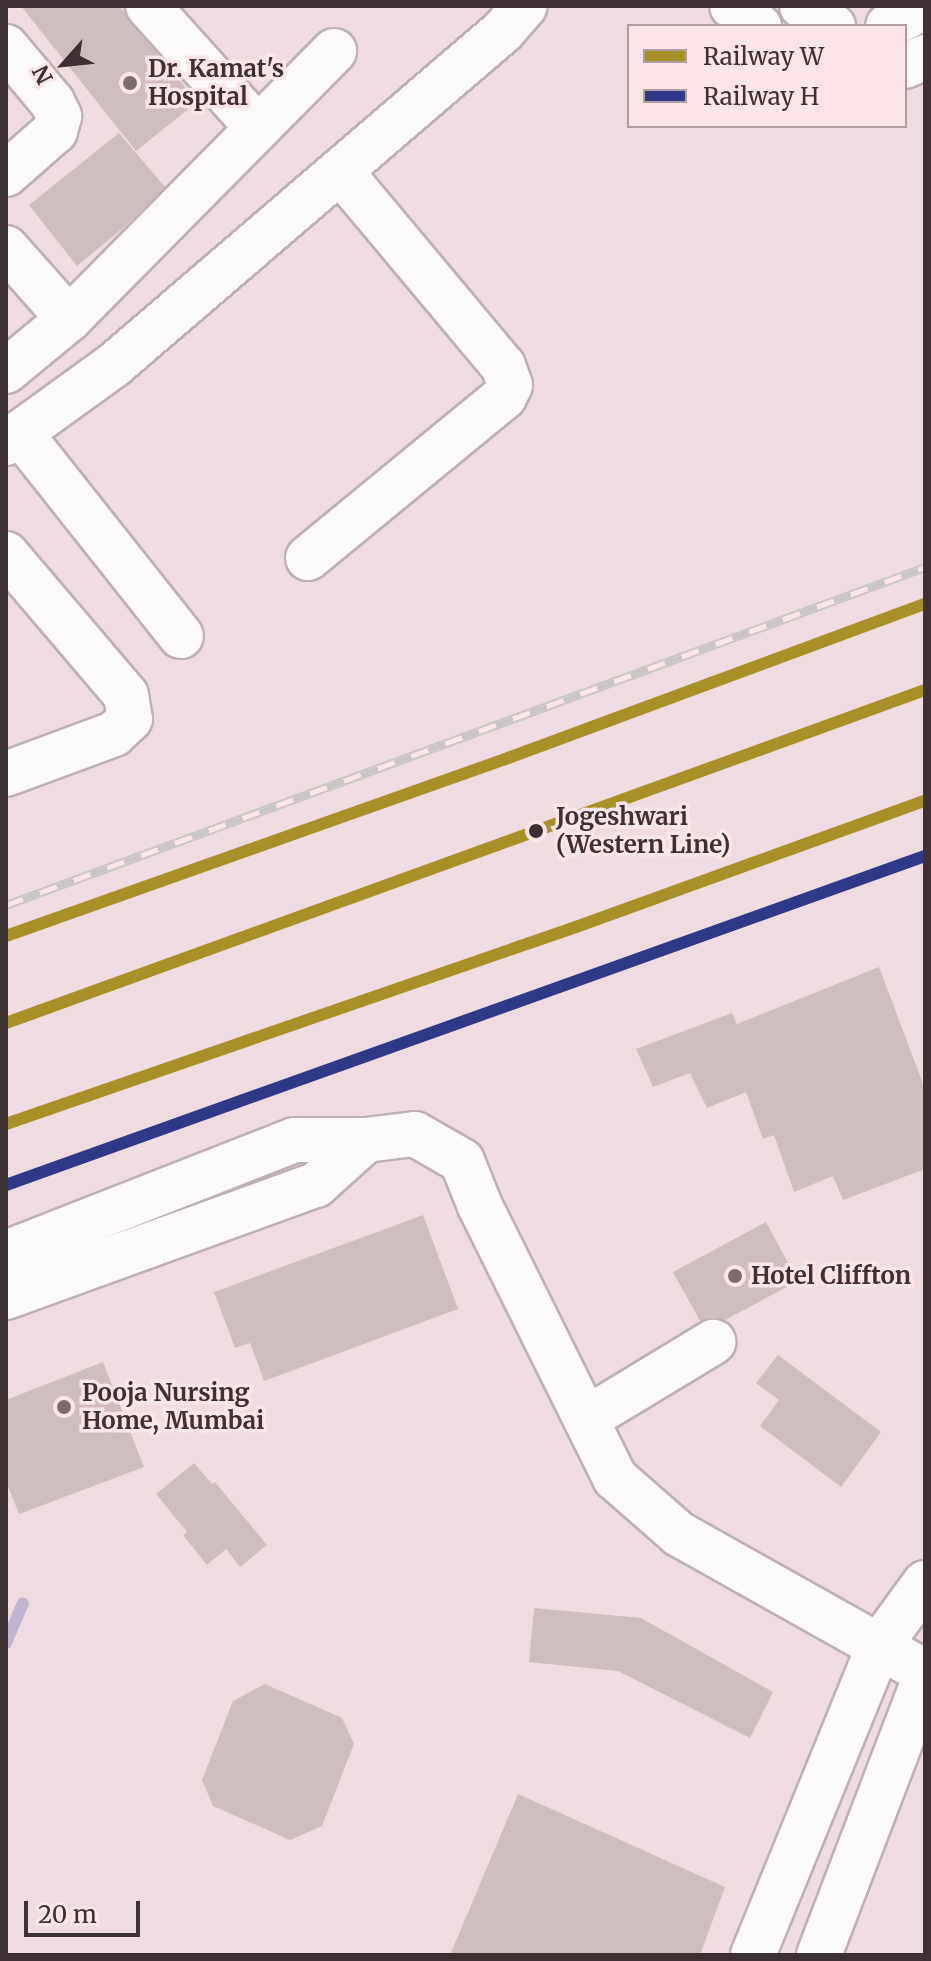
<!DOCTYPE html>
<html>
<head>
<meta charset="utf-8">
<style>
  body { margin:0 }
  #map { position:relative; width:931px; height:1961px; overflow:hidden; background:#efdce0; font-family:Merriweather,serif }
  div>[style] { position:absolute }
  [style*='--x'] { left:calc(var(--x)*1px); top:calc(var(--y)*1px); width:calc(var(--w)*1px); rotate:calc(var(--a)*1deg) }
  .stream>* { height:12px; margin:-6px; padding:0 6px; transform-origin:6px; border-radius:6px; background:#c0b4ce }
  .building>* { inset:0; background:#cebebd }
  .roads { filter:drop-shadow(2px 0 #bfb0b3) drop-shadow(-2px 0 #bfb0b3) drop-shadow(0 2px #bfb0b3) drop-shadow(0 -2px #bfb0b3) }
  .minor>* { height:44px; margin:-22px; padding:0 22px; transform-origin:22px; border-radius:22px; background:#fdfafa }
  .major>* { height:44px; margin:-22px; padding:0 22px; transform-origin:22px; border-radius:22px; background:#fdfafa }
  .rail>* { height:9px; margin-top:-4.5px; transform-origin:0; background:repeating-linear-gradient(90deg,#fbe5e9 0 18px,#cac6c6 0 36px); box-sizing:border-box; border-block:2px solid #cac6c6 }
  .rail-1>* { height:12px; margin:-6px; padding:0 6px; transform-origin:6px; border-radius:6px; background:#a69027 }
  .rail-2>* { height:12px; margin:-6px; padding:0 6px; transform-origin:6px; border-radius:6px; background:#303888 }
  .dots>* { width:22px; height:22px; translate:-50% -50%; box-sizing:border-box; border:4px solid #fbe5e9; border-radius:50% }
  span { translate:-50% -50%; white-space:nowrap; text-align:center; line-height:1.15; -webkit-text-stroke:7px #fbe5e9; paint-order:stroke }
  .poi-label { font-size:24px; color:#3e3134; font-weight:700 }
  .left { translate:0 -50%; text-align:left }
  .stop-label { font-size:24px; color:#3e3134; font-weight:700 }
  .frame { position:absolute; inset:0; border:8px solid #3e3134; pointer-events:none }
  .legend { position:absolute; left:627px; top:24px; width:280px; height:104px; box-sizing:border-box; background:#fbe5e9; border:2px solid #af9da1; margin:0; padding:10px 14px; list-style:none; font-size:24px; color:#3e3134 }
  .legend li { display:flex; align-items:center; gap:16px; height:40px }
  .legend b { width:40px; border:2px solid #af9da1 }
  .north { position:absolute; left:24px; top:24px; width:80px; height:80px; -webkit-text-stroke:6px #fbe5e9; paint-order:stroke; rotate:243deg; font-size:22px; font-weight:700; line-height:32px; text-align:center; color:#3e3134 }
  .north::after { content:''; display:block; margin:auto; width:28px; height:36px; background:#3e3134; clip-path:polygon(50% 0,100% 100%,50% 72%,0 100%) }
  .scale { position:absolute; left:24px; top:1901px; width:116px; height:36px; box-sizing:border-box; border:4px solid #3e3134; border-top:0; padding-left:10px; font-size:24px; line-height:28px; white-space:nowrap; color:#3e3134; -webkit-text-stroke:6px #fbe5e9; paint-order:stroke }
</style>
</head>
<body>
<div id="map">
  <div class="stream">
    <i style="--x:6;--y:1643;--w:43;--a:-67"></i>
  </div>
  <div class="building">
    <i style="clip-path:polygon(21px 6px,119px 6px,197px 102px,136px 151px)"></i>
    <i style="clip-path:polygon(119px 133px,165px 187px,123px 228px,77px 266px,29px 205px)"></i>
    <i style="clip-path:polygon(879px 967px,925px 1089px,925px 1169px,843px 1200px,833px 1176px,794px 1192px,774px 1135px,763px 1139px,746px 1092px,707px 1108px,690px 1073px,653px 1087px,636px 1049px,732px 1013px,737px 1024px)"></i>
    <i style="clip-path:polygon(423px 1215px,458px 1309px,264px 1381px,250px 1343px,235px 1348px,214px 1292px)"></i>
    <i style="clip-path:polygon(766px 1222px,798px 1281px,725px 1320px,712px 1317px,700px 1321px,673px 1272px)"></i>
    <i style="clip-path:polygon(778px 1355px,881px 1432px,841px 1487px,760px 1426px,779px 1400px,756px 1383px)"></i>
    <i style="clip-path:polygon(103px 1362px,144px 1467px,19px 1514px,6px 1481px,6px 1400px)"></i>
    <i style="clip-path:polygon(194px 1463px,212px 1484px,215px 1482px,267px 1545px,240px 1567px,226px 1549px,207px 1565px,183px 1535px,187px 1532px,156px 1494px)"></i>
    <i style="clip-path:polygon(534px 1608px,641px 1618px,773px 1692px,750px 1738px,618px 1671px,529px 1662px)"></i>
    <i style="clip-path:polygon(265px 1684px,342px 1718px,354px 1744px,322px 1826px,290px 1840px,213px 1806px,202px 1780px,233px 1701px)"></i>
    <i style="clip-path:polygon(518px 1794px,725px 1887px,700px 1955px,450px 1955px)"></i>
  </div>
  <div class="roads">
    <div class="minor">
      <i style="--x:148;--y:6;--w:164;--a:48"></i>
      <i style="--x:732;--y:6;--w:34;--a:37"></i>
      <i style="--x:802;--y:6;--w:37;--a:33"></i>
      <i style="--x:888;--y:26;--w:42;--a:-27.2"></i>
      <i style="--x:6;--y:47;--w:72;--a:50.1"></i>
      <i style="--x:52;--y:102;--w:16;--a:63"></i>
      <i style="--x:59;--y:116;--w:16;--a:105"></i>
      <i style="--x:55;--y:131;--w:65;--a:138.7"></i>
      <i style="--x:905;--y:66;--w:22;--a:-24"></i>
      <i style="--x:6;--y:248;--w:95;--a:48.4"></i>
      <i style="--x:69;--y:319;--w:377;--a:-45.3"></i>
      <i style="--x:6;--y:371;--w:82;--a:-39.5"></i>
      <i style="--x:20;--y:433;--w:259;--a:51.6"></i>
      <i style="--x:6;--y:443;--w:135;--a:-35.9"></i>
      <i style="--x:115;--y:364;--w:511;--a:-40.64"></i>
      <i style="--x:503;--y:31;--w:33;--a:-49"></i>
      <i style="--x:6;--y:554;--w:185;--a:49.6"></i>
      <i style="--x:126;--y:695;--w:24;--a:81"></i>
      <i style="--x:130;--y:719;--w:22;--a:137"></i>
      <i style="--x:114;--y:734;--w:115;--a:159.7"></i>
      <i style="--x:308;--y:558;--w:254;--a:-39.4"></i>
      <i style="--x:504;--y:397;--w:13;--a:-63"></i>
      <i style="--x:510;--y:385;--w:20;--a:-110"></i>
      <i style="--x:503;--y:366;--w:254;--a:-129.9"></i>
      <i style="--x:6;--y:1253;--w:309;--a:-21.4"></i>
      <i style="--x:294;--y:1140;--w:72;--a:0"></i>
      <i style="--x:366;--y:1140;--w:49;--a:-7"></i>
      <i style="--x:415;--y:1134;--w:54;--a:29.9"></i>
      <i style="--x:462;--y:1161;--w:48;--a:68.2"></i>
      <i style="--x:480;--y:1206;--w:304;--a:63.6"></i>
      <i style="--x:615;--y:1478;--w:85;--a:41.2"></i>
      <i style="--x:679;--y:1534;--w:282;--a:29.3"></i>
      <i style="--x:6;--y:1297;--w:330;--a:-19.9"></i>
      <i style="--x:316;--y:1185;--w:67;--a:-42"></i>
      <i style="--x:586;--y:1419;--w:149;--a:-31.2"></i>
    </div>
    <div class="major">
      <i style="--x:753;--y:1955;--w:334;--a:-67.8"></i>
      <i style="--x:879;--y:1646;--w:78;--a:-53.9"></i>
      <i style="--x:819;--y:1955;--w:297;--a:-69.1"></i>
    </div>
  </div>
  <div class="rail">
    <i style="--x:6;--y:905;--w:979;--a:-20.19"></i>
  </div>
  <div class="rail-1">
    <i style="--x:6;--y:936;--w:533;--a:-19.52"></i>
    <i style="--x:508;--y:758;--w:445;--a:-20.3"></i>
    <i style="--x:6;--y:1023;--w:977;--a:-19.92"></i>
    <i style="--x:6;--y:1124;--w:603;--a:-19.07"></i>
    <i style="--x:576;--y:927;--w:371;--a:-19.9"></i>
  </div>
  <div class="rail-2">
    <i style="--x:6;--y:1185;--w:976;--a:-19.7"></i>
  </div>
  <div class="dots">
    <i style="left:130px;top:83px;background:#7c6d70"></i>
    <i style="left:536px;top:831px;background:#3e3134"></i>
    <i style="left:735px;top:1276px;background:#7c6d70"></i>
    <i style="left:64px;top:1407px;background:#7c6d70"></i>
  </div>
  <div class="poi-label">
    <span class="left" style="left:148px;top:83px">Dr. Kamat's<br>Hospital</span>
    <span class="left" style="left:751px;top:1276px">Hotel Cliffton</span>
    <span class="left" style="left:82px;top:1407px">Pooja Nursing<br>Home, Mumbai</span>
  </div>
  <div class="stop-label">
    <span class="left" style="left:556px;top:831px">Jogeshwari<br>(Western Line)</span>
  </div>
  <div class="frame"></div>
  <ul class="legend">
  <li><b style="height:10px;background:#a69027"></b>Railway W</li>
  <li><b style="height:10px;background:#303888"></b>Railway H</li>
  </ul>
  <div class="north">N</div>
  <div class="scale">20 m</div>
</div>
</body>
</html>
